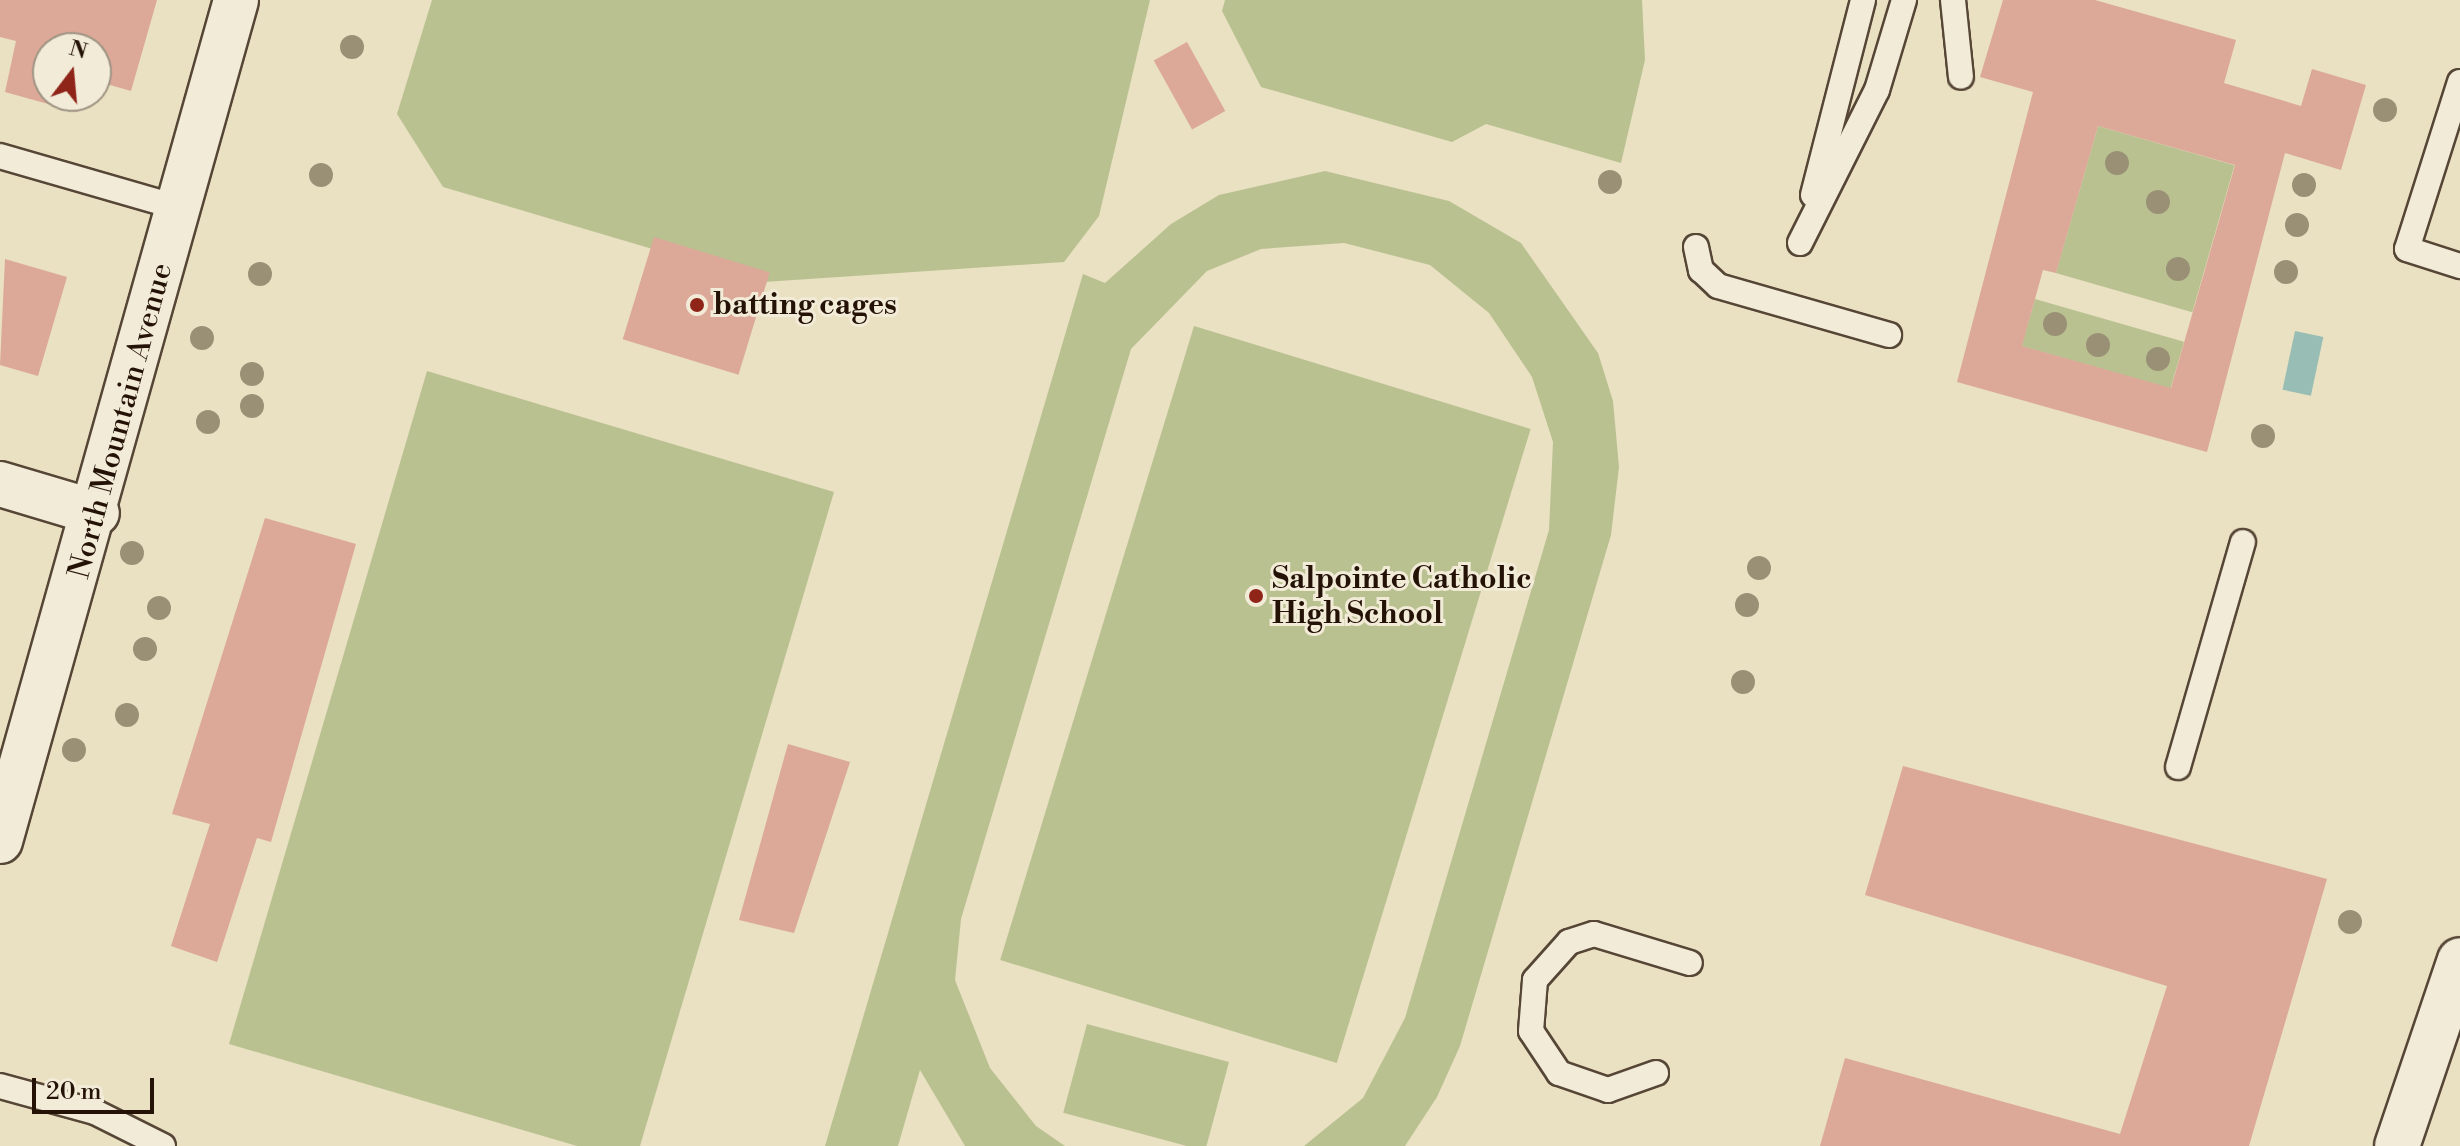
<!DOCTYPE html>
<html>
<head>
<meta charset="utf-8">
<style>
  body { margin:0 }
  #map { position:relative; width:2460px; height:1146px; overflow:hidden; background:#eae0c2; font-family:"Libre Bodoni",serif }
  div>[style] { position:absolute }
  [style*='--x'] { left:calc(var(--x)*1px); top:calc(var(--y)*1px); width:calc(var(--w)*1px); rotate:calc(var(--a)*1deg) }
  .green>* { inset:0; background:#bac191; transform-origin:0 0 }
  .water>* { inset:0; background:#98bdb5; transform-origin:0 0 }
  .building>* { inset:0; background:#dca898; transform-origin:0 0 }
  .roads { filter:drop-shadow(2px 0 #564636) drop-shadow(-2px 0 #564636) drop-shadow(0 2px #564636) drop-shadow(0 -2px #564636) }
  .service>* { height:24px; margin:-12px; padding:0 12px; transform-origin:12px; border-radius:12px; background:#f1ebd7 }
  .minor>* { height:44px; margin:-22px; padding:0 22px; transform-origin:22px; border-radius:22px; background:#f1ebd7 }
  .tertiary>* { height:44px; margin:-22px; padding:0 22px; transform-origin:22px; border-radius:22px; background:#f1ebd7 }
  .trees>* { width:24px; height:24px; margin:-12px; border-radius:50%; background:#9a9076 }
  .dots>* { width:22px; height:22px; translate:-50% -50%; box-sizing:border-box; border:4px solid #f1ebd7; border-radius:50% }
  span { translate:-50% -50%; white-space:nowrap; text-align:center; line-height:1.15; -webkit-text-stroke:6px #f1ebd7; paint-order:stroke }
  .poi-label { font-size:30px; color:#251207; font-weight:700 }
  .left { translate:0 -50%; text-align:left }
  .street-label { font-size:30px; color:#251207 }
  .north { position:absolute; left:32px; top:32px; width:80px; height:80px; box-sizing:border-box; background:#f1ebd7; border:2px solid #9f9484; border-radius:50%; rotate:16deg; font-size:22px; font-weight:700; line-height:32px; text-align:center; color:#251207 }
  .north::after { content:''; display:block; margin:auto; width:28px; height:36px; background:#8f2418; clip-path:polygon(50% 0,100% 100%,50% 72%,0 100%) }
  .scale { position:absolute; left:32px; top:1078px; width:122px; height:36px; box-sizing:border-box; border:4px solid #251207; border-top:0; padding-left:10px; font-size:24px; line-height:28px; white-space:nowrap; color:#251207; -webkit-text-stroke:6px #f1ebd7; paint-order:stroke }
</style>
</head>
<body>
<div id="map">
  <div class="green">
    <i style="clip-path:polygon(432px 0,1150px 0,1099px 216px,1064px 262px,764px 282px,443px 187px,397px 114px)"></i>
    <i style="clip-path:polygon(1225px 0,1642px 0,1645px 60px,1621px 163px,1486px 124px,1452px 142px,1261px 87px,1222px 11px)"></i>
    <i style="left:2098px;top:126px;width:142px;height:153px;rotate:16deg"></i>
    <i style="clip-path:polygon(1325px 171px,1449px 201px,1521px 243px,1598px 353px,1613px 401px,1619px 467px,1611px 535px,1460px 1046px,1437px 1097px,1405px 1146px,1304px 1146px,1363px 1098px,1405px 1018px,1549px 530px,1553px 442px,1532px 377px,1489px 313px,1430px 265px,1344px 243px,1261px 249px,1207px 271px,1131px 349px,961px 919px,955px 980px,990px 1068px,1036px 1126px,1065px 1146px,965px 1146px,920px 1070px,898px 1146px,825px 1146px,1083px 274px,1105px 283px,1171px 224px,1219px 195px)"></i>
    <i style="left:2035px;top:299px;width:155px;height:49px;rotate:16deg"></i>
    <i style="left:1194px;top:326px;width:352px;height:663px;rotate:17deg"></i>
    <i style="clip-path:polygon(427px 371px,834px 492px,640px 1146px,577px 1146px,229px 1044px)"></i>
    <i style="left:1087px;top:1024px;width:147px;height:92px;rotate:15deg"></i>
  </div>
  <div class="water">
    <i style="left:2295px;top:331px;width:29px;height:60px;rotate:12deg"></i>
  </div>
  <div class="building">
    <i style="clip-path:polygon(0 0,157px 0,131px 91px,96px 81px,96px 48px,48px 48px,48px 96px,82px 96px,77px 112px,5px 92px,16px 41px,0 37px)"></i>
    <i style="clip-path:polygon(evenodd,2003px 0,2095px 0,2236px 40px,2224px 83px,2301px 106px,2312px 69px,2366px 85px,2341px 170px,2285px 153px,2207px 452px,1957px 382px,2033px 92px,1980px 77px,2003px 0,2098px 126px,2235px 165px,2171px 388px,2022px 346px,2043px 270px,2056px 273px,2098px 126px)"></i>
    <i style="left:1187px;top:42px;width:79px;height:38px;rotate:61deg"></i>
    <i style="left:654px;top:237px;width:121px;height:107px;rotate:17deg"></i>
    <i style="clip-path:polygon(5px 259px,67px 277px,38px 376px,0 365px)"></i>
    <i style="clip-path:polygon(265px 518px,356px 544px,271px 842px,257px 838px,217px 962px,171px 946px,210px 824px,172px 814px)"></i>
    <i style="clip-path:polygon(788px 744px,850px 762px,794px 933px,739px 920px)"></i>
    <i style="clip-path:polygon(1903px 766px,2327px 879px,2249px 1146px,1820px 1146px,1845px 1058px,2120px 1134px,2167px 986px,1865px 895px)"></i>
  </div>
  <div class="roads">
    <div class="service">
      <i style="--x:1953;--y:0;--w:77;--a:84.1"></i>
      <i style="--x:2460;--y:82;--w:175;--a:107.6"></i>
      <i style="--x:2407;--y:249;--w:56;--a:17.8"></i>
      <i style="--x:0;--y:156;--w:187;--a:16.1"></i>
      <i style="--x:1813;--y:195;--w:201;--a:-75.6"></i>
      <i style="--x:1800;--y:243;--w:171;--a:-63.3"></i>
      <i style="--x:1877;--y:90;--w:94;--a:-73.3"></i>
      <i style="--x:1696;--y:247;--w:24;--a:78"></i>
      <i style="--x:1701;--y:270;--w:23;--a:43"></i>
      <i style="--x:1718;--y:286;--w:178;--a:16"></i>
      <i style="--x:2178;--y:767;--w:234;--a:-73.9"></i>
      <i style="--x:1656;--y:1073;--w:51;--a:160.5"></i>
      <i style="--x:1608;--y:1090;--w:52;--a:-160.9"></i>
      <i style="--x:1559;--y:1073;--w:50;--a:-123.7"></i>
      <i style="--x:1531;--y:1031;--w:51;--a:-85.5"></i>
      <i style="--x:1535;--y:980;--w:51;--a:-48.2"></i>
      <i style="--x:1569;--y:942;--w:26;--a:-18"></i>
      <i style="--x:1594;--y:934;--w:100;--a:16.8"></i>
      <i style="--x:0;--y:1086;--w:98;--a:15.3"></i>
      <i style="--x:95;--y:1112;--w:76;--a:26.6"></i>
    </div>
    <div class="minor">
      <i style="--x:0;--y:484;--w:101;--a:16.6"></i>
      <i style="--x:2397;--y:1146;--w:196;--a:-71.3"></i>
    </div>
    <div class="tertiary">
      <i style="--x:0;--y:841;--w:873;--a:-74.32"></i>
    </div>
  </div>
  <div class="trees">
    <i style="left:352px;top:47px"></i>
    <i style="left:2385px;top:110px"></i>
    <i style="left:2117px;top:163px"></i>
    <i style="left:321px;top:175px"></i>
    <i style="left:1610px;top:182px"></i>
    <i style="left:2304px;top:185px"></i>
    <i style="left:2158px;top:202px"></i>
    <i style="left:2297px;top:225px"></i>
    <i style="left:2178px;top:269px"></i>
    <i style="left:2286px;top:272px"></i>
    <i style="left:260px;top:274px"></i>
    <i style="left:2055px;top:324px"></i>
    <i style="left:202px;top:338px"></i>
    <i style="left:2098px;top:345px"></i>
    <i style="left:2158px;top:359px"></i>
    <i style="left:252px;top:374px"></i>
    <i style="left:252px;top:406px"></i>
    <i style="left:208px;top:422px"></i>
    <i style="left:2263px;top:436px"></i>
    <i style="left:132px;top:553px"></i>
    <i style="left:1759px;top:568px"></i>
    <i style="left:1747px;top:605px"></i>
    <i style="left:159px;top:608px"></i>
    <i style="left:145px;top:649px"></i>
    <i style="left:1743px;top:682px"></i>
    <i style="left:127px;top:715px"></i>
    <i style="left:74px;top:750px"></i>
    <i style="left:2350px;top:922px"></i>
  </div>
  <div class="dots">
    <i style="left:697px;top:305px;background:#8f2418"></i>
    <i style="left:1256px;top:596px;background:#8f2418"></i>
  </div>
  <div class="poi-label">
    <span class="left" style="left:713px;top:305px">batting cages</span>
    <span class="left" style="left:1272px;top:596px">Salpointe Catholic<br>High School</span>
  </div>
  <div class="street-label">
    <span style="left:121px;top:421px;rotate:-75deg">North Mountain Avenue</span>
  </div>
  <div class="north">N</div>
  <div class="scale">20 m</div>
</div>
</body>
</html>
